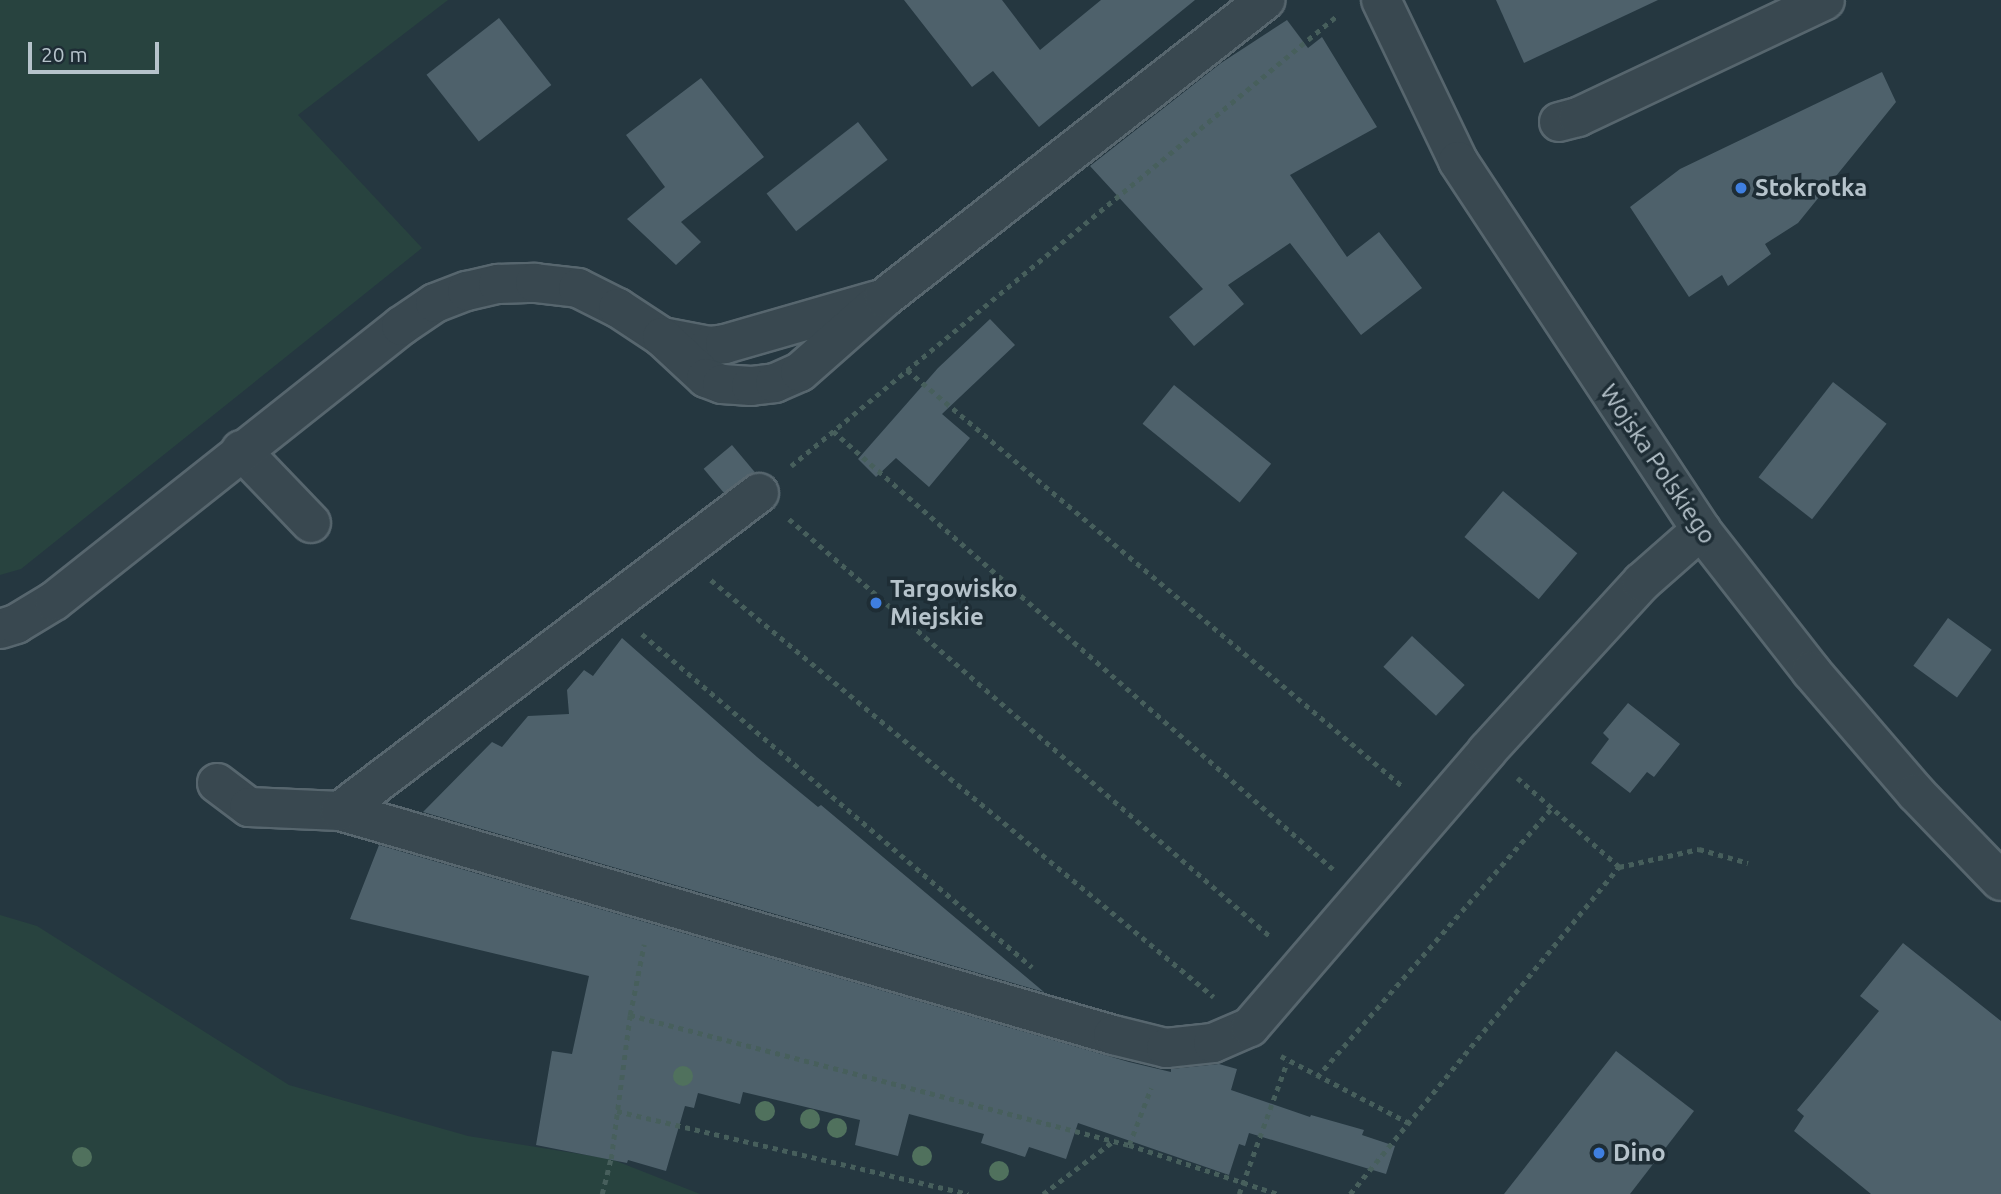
<!DOCTYPE html>
<html>
<head>
<meta charset="utf-8">
<style>
  body { margin:0 }
  #map { position:relative; width:2001px; height:1194px; overflow:hidden; background:#253740; font-family:Ubuntu,sans-serif }
  div>[style] { position:absolute }
  [style*='--x'] { left:calc(var(--x)*1px); top:calc(var(--y)*1px); width:calc(var(--w)*1px); rotate:calc(var(--a)*1deg) }
  .green>* { inset:0; background:#28433f }
  .building>* { inset:0; background:#4e616b; transform-origin:0 0 }
  .path>* { height:4.5px; margin-top:-2.25px; transform-origin:0; background:repeating-linear-gradient(90deg,#475f5c 0 5px,transparent 0 10px) }
  .roads { filter:drop-shadow(2px 0 #57666e) drop-shadow(-2px 0 #57666e) drop-shadow(0 2px #57666e) drop-shadow(0 -2px #57666e) }
  .minor>* { height:38px; margin:-19px; padding:0 19px; transform-origin:19px; border-radius:19px; background:#394850 }
  .trees>* { width:20px; height:20px; margin:-10px; border-radius:50%; background:#50715d }
  .dots>* { width:19px; height:19px; translate:-50% -50%; box-sizing:border-box; border:4px solid #1e2d35; border-radius:50% }
  span { translate:-50% -50%; white-space:nowrap; text-align:center; line-height:1.15; -webkit-text-stroke:7px #1e2d35; paint-order:stroke }
  .poi-label { font-size:24px; color:#b6c3cb; font-weight:700 }
  .left { translate:0 -50%; text-align:left }
  .street-label { font-size:24px; color:#b6c3cb }
  .scale { position:absolute; left:28px; top:42px; width:131px; height:32px; box-sizing:border-box; border:4px solid #b6c3cb; border-top:0; padding-left:9px; font-size:21px; line-height:24px; white-space:nowrap; color:#b6c3cb; -webkit-text-stroke:5px #1e2d35; paint-order:stroke }
</style>
</head>
<body>
<div id="map">
  <div class="green">
    <i style="clip-path:polygon(0 0,448px 0,298px 115px,422px 248px,21px 569px,0 575px)"></i>
    <i style="clip-path:polygon(0 915px,37px 926px,289px 1085px,468px 1136px,611px 1159px,700px 1194px,0 1194px)"></i>
  </div>
  <div class="building">
    <i style="clip-path:polygon(904px 0,1002px 0,1040px 50px,1101px 0,1195px 0,1039px 127px,993px 71px,972px 87px)"></i>
    <i style="clip-path:polygon(1496px 0,1658px 0,1524px 63px)"></i>
    <i style="left:499px;top:18px;width:85px;height:92px;rotate:52deg"></i>
    <i style="clip-path:polygon(1287px 20px,1308px 48px,1322px 37px,1377px 127px,1290px 175px,1347px 257px,1379px 232px,1422px 288px,1361px 335px,1290px 243px,1228px 285px,1244px 304px,1194px 346px,1169px 317px,1203px 289px,1090px 166px,1221px 63px)"></i>
    <i style="clip-path:polygon(1882px 72px,1896px 102px,1798px 223px,1765px 244px,1771px 254px,1728px 286px,1722px 275px,1689px 297px,1630px 207px,1680px 169px)"></i>
    <i style="clip-path:polygon(701px 78px,764px 157px,681px 222px,701px 242px,676px 265px,627px 219px,665px 187px,626px 135px)"></i>
    <i style="left:858px;top:122px;width:48px;height:116px;rotate:52deg"></i>
    <i style="clip-path:polygon(990px 319px,1015px 345px,942px 414px,970px 438px,929px 487px,896px 458px,876px 477px,858px 459px,938px 368px)"></i>
    <i style="left:1833px;top:382px;width:68px;height:121px;rotate:38deg"></i>
    <i style="left:1174px;top:385px;width:125px;height:50px;rotate:39deg"></i>
    <i style="left:732px;top:445px;width:35px;height:37px;rotate:50deg"></i>
    <i style="left:1503px;top:491px;width:97px;height:60px;rotate:40deg"></i>
    <i style="left:1948px;top:618px;width:54px;height:59px;rotate:36deg"></i>
    <i style="left:1412px;top:636px;width:72px;height:42px;rotate:43deg"></i>
    <i style="clip-path:polygon(622px 638px,757px 757px,818px 807px,821px 805px,1044px 992px,423px 812px,492px 742px,502px 747px,528px 716px,569px 714px,567px 690px,584px 670px,593px 676px)"></i>
    <i style="clip-path:polygon(1628px 703px,1680px 744px,1654px 777px,1647px 772px,1630px 793px,1591px 763px,1609px 739px,1603px 733px)"></i>
    <i style="clip-path:polygon(379px 845px,1129px 1062px,1171px 1072px,1171px 1069px,1219px 1064px,1237px 1069px,1231px 1090px,1310px 1117px,1311px 1115px,1364px 1130px,1362px 1135px,1395px 1146px,1386px 1174px,1249px 1133px,1245px 1146px,1239px 1144px,1229px 1175px,1078px 1123px,1066px 1159px,1029px 1147px,1025px 1157px,981px 1143px,984px 1134px,909px 1114px,898px 1156px,855px 1145px,860px 1120px,743px 1092px,740px 1104px,698px 1093px,694px 1108px,685px 1106px,666px 1171px,628px 1160px,627px 1163px,536px 1145px,552px 1051px,572px 1054px,589px 976px,350px 919px)"></i>
    <i style="clip-path:polygon(1903px 943px,2001px 1021px,2001px 1194px,1871px 1194px,1794px 1131px,1804px 1116px,1797px 1110px,1879px 1011px,1860px 996px)"></i>
    <i style="clip-path:polygon(1616px 1051px,1694px 1111px,1630px 1194px,1504px 1194px)"></i>
  </div>
  <div class="path">
    <i style="--x:907;--y:370;--w:647;--a:40.04"></i>
    <i style="--x:833;--y:431;--w:665;--a:41.22"></i>
    <i style="--x:791;--y:466;--w:709;--a:-39.51"></i>
    <i style="--x:789;--y:519;--w:639;--a:40.94"></i>
    <i style="--x:711;--y:580;--w:653;--a:39.66"></i>
    <i style="--x:642;--y:634;--w:513;--a:40.49"></i>
    <i style="--x:1619;--y:867;--w:82;--a:-12.7"></i>
    <i style="--x:1699;--y:849;--w:51;--a:15.9"></i>
    <i style="--x:630;--y:1015;--w:516;--a:14.6"></i>
    <i style="--x:1129;--y:1145;--w:157;--a:18.2"></i>
    <i style="--x:1281;--y:1056;--w:144;--a:27.6"></i>
    <i style="--x:1317;--y:1077;--w:357;--a:-48.9"></i>
    <i style="--x:617;--y:1111;--w:361;--a:13.3"></i>
    <i style="--x:1129;--y:1145;--w:61;--a:-68.9"></i>
    <i style="--x:602;--y:1194;--w:36;--a:-76"></i>
    <i style="--x:611;--y:1159;--w:145;--a:-82.5"></i>
    <i style="--x:630;--y:1015;--w:72;--a:-78.8"></i>
    <i style="--x:1043;--y:1194;--w:86;--a:-37"></i>
    <i style="--x:1239;--y:1194;--w:140;--a:-70"></i>
    <i style="--x:1350;--y:1194;--w:423;--a:-50.6"></i>
    <i style="--x:1619;--y:867;--w:135;--a:-138.9"></i>
  </div>
  <div class="roads">
    <div class="minor">
      <i style="--x:1381;--y:0;--w:178;--a:64.4"></i>
      <i style="--x:1458;--y:161;--w:442;--a:56.6"></i>
      <i style="--x:1701;--y:530;--w:179;--a:52"></i>
      <i style="--x:1811;--y:671;--w:161;--a:49.3"></i>
      <i style="--x:1916;--y:793;--w:122;--a:46"></i>
      <i style="--x:1559;--y:122;--w:20;--a:-15"></i>
      <i style="--x:1578;--y:117;--w:273;--a:-25.3"></i>
      <i style="--x:662;--y:337;--w:48;--a:10.8"></i>
      <i style="--x:709;--y:346;--w:16;--a:-7"></i>
      <i style="--x:725;--y:344;--w:158;--a:-16.1"></i>
      <i style="--x:241;--y:450;--w:101;--a:46.2"></i>
      <i style="--x:0;--y:629;--w:17;--a:-17"></i>
      <i style="--x:16;--y:624;--w:44;--a:-31.2"></i>
      <i style="--x:54;--y:601;--w:443;--a:-38.4"></i>
      <i style="--x:401;--y:326;--w:41;--a:-34.1"></i>
      <i style="--x:435;--y:303;--w:34;--a:-21"></i>
      <i style="--x:467;--y:291;--w:32;--a:-13"></i>
      <i style="--x:498;--y:284;--w:37;--a:-2"></i>
      <i style="--x:535;--y:283;--w:43;--a:6.6"></i>
      <i style="--x:578;--y:288;--w:45;--a:26.6"></i>
      <i style="--x:618;--y:308;--w:53;--a:33.4"></i>
      <i style="--x:662;--y:337;--w:60;--a:43"></i>
      <i style="--x:706;--y:378;--w:17;--a:21"></i>
      <i style="--x:722;--y:384;--w:29;--a:4"></i>
      <i style="--x:751;--y:386;--w:24;--a:-7"></i>
      <i style="--x:775;--y:383;--w:27;--a:-24"></i>
      <i style="--x:800;--y:372;--w:112;--a:-41.4"></i>
      <i style="--x:884;--y:298;--w:484;--a:-38"></i>
      <i style="--x:217;--y:783;--w:40;--a:37"></i>
      <i style="--x:249;--y:807;--w:91;--a:2.5"></i>
      <i style="--x:340;--y:811;--w:805;--a:16.16"></i>
      <i style="--x:1113;--y:1035;--w:55;--a:13.8"></i>
      <i style="--x:1166;--y:1048;--w:47;--a:-6.1"></i>
      <i style="--x:1213;--y:1043;--w:40;--a:-23.4"></i>
      <i style="--x:1250;--y:1027;--w:364;--a:-49.3"></i>
      <i style="--x:1487;--y:751;--w:229;--a:-47.5"></i>
      <i style="--x:1642;--y:582;--w:79;--a:-41.4"></i>
      <i style="--x:340;--y:811;--w:526;--a:-37.2"></i>
    </div>
  </div>
  <div class="trees">
    <i style="left:683px;top:1076px"></i>
    <i style="left:765px;top:1111px"></i>
    <i style="left:810px;top:1119px"></i>
    <i style="left:837px;top:1128px"></i>
    <i style="left:922px;top:1156px"></i>
    <i style="left:82px;top:1157px"></i>
    <i style="left:999px;top:1171px"></i>
  </div>
  <div class="dots">
    <i style="left:1741px;top:188px;background:#3f7fe0"></i>
    <i style="left:876px;top:603px;background:#3f7fe0"></i>
    <i style="left:1599px;top:1153px;background:#3f7fe0"></i>
  </div>
  <div class="poi-label">
    <span class="left" style="left:1755px;top:188px">Stokrotka</span>
    <span class="left" style="left:890px;top:603px">Targowisko<br>Miejskie</span>
    <span class="left" style="left:1613px;top:1153px">Dino</span>
  </div>
  <div class="street-label">
    <span style="left:1658px;top:464px;rotate:56deg">Wojska Polskiego</span>
  </div>
  <div class="scale">20 m</div>
</div>
</body>
</html>
